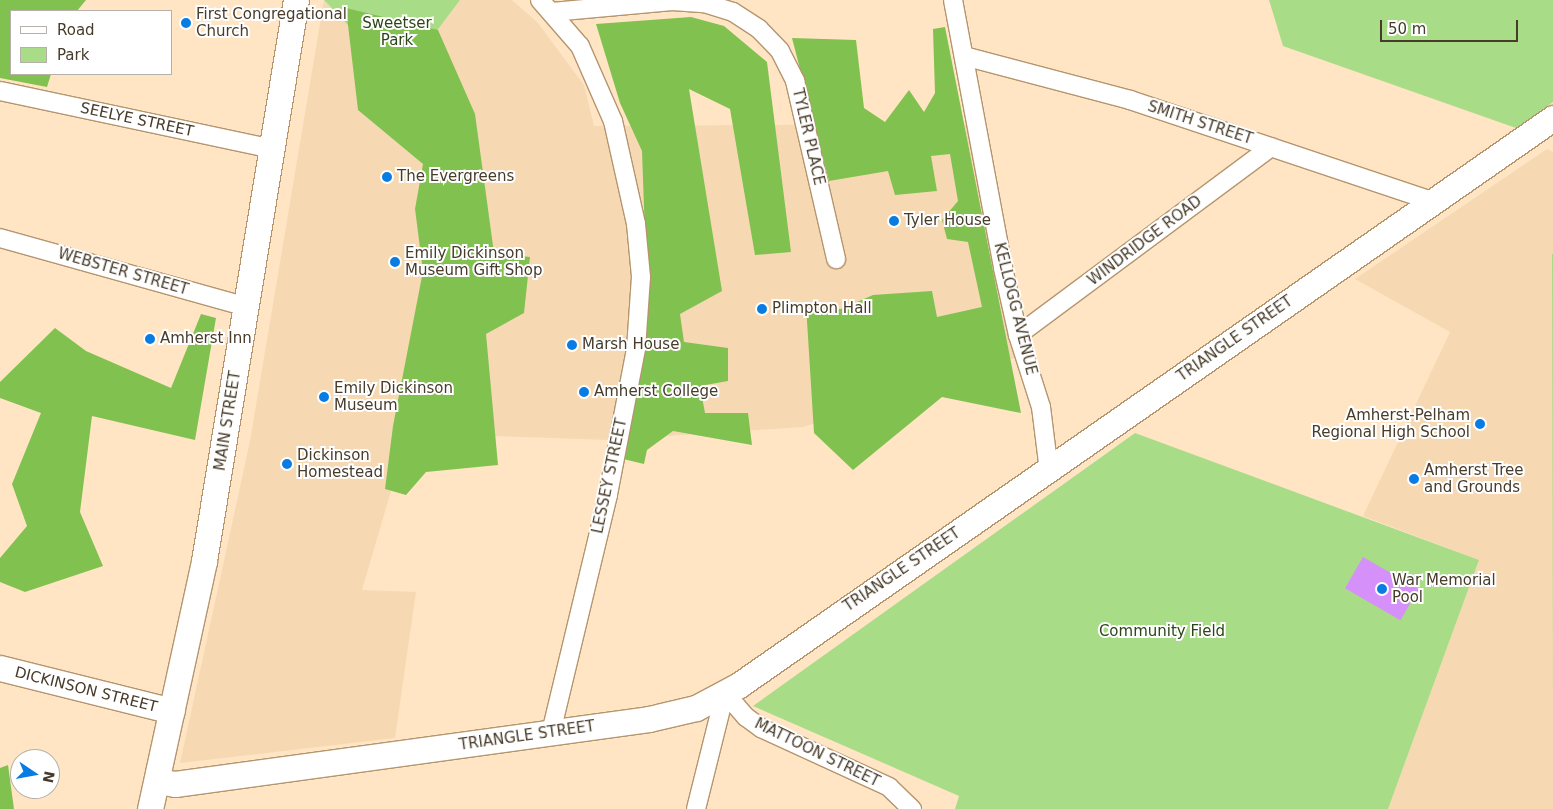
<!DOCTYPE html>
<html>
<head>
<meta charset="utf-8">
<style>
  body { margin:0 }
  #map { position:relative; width:1553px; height:809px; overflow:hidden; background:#ffe5c4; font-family:"DejaVu Sans",sans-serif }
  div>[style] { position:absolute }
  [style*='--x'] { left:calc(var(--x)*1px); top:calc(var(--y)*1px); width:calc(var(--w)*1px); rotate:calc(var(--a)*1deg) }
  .built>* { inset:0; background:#f6d9b3 }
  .green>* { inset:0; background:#a9dc87 }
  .forest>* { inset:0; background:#81c14f }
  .water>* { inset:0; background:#d590f9; transform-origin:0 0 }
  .roads { filter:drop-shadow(1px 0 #b4956e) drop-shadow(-1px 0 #b4956e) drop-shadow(0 1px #b4956e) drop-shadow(0 -1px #b4956e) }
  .street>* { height:18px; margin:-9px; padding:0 9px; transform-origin:9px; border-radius:9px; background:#fff }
  .secondary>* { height:25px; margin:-12.5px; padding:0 12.5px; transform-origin:12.5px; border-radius:12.5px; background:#fff }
  .dots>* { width:14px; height:14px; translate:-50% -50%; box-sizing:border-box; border:2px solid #fff; border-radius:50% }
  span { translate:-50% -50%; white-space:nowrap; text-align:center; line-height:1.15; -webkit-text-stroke:4px #fff; paint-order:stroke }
  .poi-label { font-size:15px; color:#473b2a }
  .left { translate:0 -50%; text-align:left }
  .right { translate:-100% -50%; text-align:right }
  .park-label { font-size:15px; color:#2c4518 }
  .street-label { font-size:15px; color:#473b2a }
  .legend { position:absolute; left:10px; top:10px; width:162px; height:65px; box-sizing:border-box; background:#fff; border:1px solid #b5b1aa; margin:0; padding:6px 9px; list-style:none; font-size:15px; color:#473b2a }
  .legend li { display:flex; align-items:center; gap:10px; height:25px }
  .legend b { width:25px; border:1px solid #b5b1aa }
  .north { position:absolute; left:10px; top:749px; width:50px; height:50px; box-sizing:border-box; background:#fff; border:1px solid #b5b1aa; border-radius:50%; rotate:102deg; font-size:14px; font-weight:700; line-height:20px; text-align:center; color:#473b2a }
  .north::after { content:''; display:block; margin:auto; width:18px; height:22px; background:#097ce3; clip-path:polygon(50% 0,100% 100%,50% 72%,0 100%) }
  .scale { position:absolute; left:1380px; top:20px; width:138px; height:22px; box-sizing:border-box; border:2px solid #473b2a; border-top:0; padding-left:6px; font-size:15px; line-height:18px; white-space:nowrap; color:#473b2a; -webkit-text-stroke:4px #fff; paint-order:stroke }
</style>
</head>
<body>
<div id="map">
  <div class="built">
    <i style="clip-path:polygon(324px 0,400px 80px,460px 0,512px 0,538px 23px,584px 85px,594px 126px,970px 124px,1017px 357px,803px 427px,608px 440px,408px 433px,362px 590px,416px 592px,395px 738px,180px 763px,250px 441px)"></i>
    <i style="clip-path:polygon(1547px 149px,1553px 152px,1553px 809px,1388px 809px,1479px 560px,1363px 516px,1450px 332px,1355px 279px)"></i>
  </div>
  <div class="green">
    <i style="clip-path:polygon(324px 0,460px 0,400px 80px)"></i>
    <i style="clip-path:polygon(1269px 0,1553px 0,1553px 102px,1516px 128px,1283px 46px)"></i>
    <i style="clip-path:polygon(1552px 254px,1553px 254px,1553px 698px)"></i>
    <i style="clip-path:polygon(1135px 433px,1479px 560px,1388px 809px,955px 809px,959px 796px,753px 706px)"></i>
  </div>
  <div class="forest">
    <i style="clip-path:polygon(0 0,86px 0,77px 11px,11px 11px,11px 74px,51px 74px,47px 87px,0 78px)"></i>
    <i style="clip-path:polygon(346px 8px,438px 30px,475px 114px,494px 253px,530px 257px,524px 313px,486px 334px,498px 465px,426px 472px,406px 495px,385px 489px,393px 426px,423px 271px,415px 209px,423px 164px,358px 110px)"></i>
    <i style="clip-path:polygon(691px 17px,724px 26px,767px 62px,791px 252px,755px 255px,730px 109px,689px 89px,722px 291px,680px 314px,684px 342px,728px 348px,728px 381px,700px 386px,705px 413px,748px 413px,752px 445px,673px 431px,647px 450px,644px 464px,623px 459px,647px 292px,642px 151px,620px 103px,596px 24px)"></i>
    <i style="clip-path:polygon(945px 27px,1021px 413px,942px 397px,853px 470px,814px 433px,806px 305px,841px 309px,873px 295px,932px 291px,937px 317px,982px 307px,968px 242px,947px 239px,942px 220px,958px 201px,950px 154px,931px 156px,937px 191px,895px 195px,888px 171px,829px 181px,792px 38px,856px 40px,864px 108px,885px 122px,909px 90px,924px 112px,935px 93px,933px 29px)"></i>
    <i style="clip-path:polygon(201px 314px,216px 318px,195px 440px,92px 416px,80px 512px,103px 566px,25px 592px,0 582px,0 558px,27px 526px,12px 484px,41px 413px,0 398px,0 382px,55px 328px,86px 351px,171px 388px)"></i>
    <i style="clip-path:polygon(8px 765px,14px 809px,0 809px,0 768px)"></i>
  </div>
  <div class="water">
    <i style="left:1363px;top:557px;width:64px;height:36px;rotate:30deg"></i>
  </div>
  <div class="roads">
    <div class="street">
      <i style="--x:540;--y:0;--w:61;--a:49"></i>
      <i style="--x:580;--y:46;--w:82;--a:66.3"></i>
      <i style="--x:613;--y:121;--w:106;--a:77.4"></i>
      <i style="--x:636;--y:224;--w:53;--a:84.6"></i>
      <i style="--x:641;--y:277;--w:72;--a:94"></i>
      <i style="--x:636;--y:349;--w:149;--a:100.9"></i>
      <i style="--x:608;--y:495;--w:244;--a:103.5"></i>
      <i style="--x:953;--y:0;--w:273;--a:79.4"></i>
      <i style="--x:1003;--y:268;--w:69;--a:77.4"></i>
      <i style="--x:1018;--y:335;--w:76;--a:72.3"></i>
      <i style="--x:1041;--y:407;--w:64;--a:82.9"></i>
      <i style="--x:552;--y:12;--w:121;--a:-5.2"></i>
      <i style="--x:672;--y:1;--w:32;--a:4"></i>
      <i style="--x:704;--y:3;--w:30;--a:17"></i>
      <i style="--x:733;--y:12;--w:31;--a:33"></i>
      <i style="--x:759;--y:29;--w:30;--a:46"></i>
      <i style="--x:780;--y:51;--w:34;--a:63"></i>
      <i style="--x:795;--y:81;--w:183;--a:77"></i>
      <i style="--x:964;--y:56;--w:172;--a:14.8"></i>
      <i style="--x:1130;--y:100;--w:318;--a:18.5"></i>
      <i style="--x:0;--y:91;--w:279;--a:12"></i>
      <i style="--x:0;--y:238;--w:256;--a:15.6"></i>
      <i style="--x:1018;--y:335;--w:315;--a:-36.6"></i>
      <i style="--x:725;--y:693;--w:32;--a:49"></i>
      <i style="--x:746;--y:717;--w:19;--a:36"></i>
      <i style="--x:761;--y:728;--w:141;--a:24.7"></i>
      <i style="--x:889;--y:787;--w:32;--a:44"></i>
      <i style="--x:696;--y:809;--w:120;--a:-76"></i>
    </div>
    <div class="secondary">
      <i style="--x:0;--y:668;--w:177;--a:14"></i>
      <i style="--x:158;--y:781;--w:17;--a:10"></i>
      <i style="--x:175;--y:784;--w:478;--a:-7.8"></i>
      <i style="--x:649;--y:719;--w:48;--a:-13.2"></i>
      <i style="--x:696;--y:708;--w:49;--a:-28.1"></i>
      <i style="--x:739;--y:685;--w:992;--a:-34.86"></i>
      <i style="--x:150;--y:809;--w:254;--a:-77.7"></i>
      <i style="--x:204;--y:561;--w:568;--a:-80.69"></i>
    </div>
  </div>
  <div class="dots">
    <i style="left:186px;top:23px;background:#097ce3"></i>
    <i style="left:387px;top:177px;background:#097ce3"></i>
    <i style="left:894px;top:221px;background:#097ce3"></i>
    <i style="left:395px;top:262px;background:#097ce3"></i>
    <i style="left:762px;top:309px;background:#097ce3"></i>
    <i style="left:150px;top:339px;background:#097ce3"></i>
    <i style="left:572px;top:345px;background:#097ce3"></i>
    <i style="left:584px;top:392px;background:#097ce3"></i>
    <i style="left:324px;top:397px;background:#097ce3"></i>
    <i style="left:1480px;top:424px;background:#097ce3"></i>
    <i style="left:287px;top:464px;background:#097ce3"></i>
    <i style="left:1414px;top:479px;background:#097ce3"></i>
    <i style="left:1382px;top:589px;background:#097ce3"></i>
  </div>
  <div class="poi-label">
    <span class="left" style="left:196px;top:23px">First Congregational<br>Church</span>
    <span class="left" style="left:397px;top:177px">The Evergreens</span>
    <span class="left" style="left:904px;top:221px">Tyler House</span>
    <span class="left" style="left:405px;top:262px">Emily Dickinson<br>Museum Gift Shop</span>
    <span class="left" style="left:772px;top:309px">Plimpton Hall</span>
    <span class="left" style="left:160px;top:339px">Amherst Inn</span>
    <span class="left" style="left:582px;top:345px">Marsh House</span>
    <span class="left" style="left:334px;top:397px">Emily Dickinson<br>Museum</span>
    <span class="left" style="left:594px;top:392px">Amherst College</span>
    <span class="right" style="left:1470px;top:424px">Amherst-Pelham<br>Regional High School</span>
    <span class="left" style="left:297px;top:464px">Dickinson<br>Homestead</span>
    <span class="left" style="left:1424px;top:479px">Amherst Tree<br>and Grounds</span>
    <span class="left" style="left:1392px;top:589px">War Memorial<br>Pool</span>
  </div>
  <div class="park-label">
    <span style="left:397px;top:32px">Sweetser<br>Park</span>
    <span style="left:1162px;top:632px">Community Field</span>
  </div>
  <div class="street-label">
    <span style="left:137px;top:120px;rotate:12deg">SEELYE STREET</span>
    <span style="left:1200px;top:123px;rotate:18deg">SMITH STREET</span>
    <span style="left:808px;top:137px;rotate:77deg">TYLER PLACE</span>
    <span style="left:1145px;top:241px;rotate:-37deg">WINDRIDGE ROAD</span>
    <span style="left:123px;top:272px;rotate:16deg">WEBSTER STREET</span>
    <span style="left:1015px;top:309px;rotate:76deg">KELLOGG AVENUE</span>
    <span style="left:1235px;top:339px;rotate:-35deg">TRIANGLE STREET</span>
    <span style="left:228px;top:421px;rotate:-81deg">MAIN STREET</span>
    <span style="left:610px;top:476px;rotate:-78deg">LESSEY STREET</span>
    <span style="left:902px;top:570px;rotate:-34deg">TRIANGLE STREET</span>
    <span style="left:86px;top:690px;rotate:14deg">DICKINSON STREET</span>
    <span style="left:527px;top:736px;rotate:-8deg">TRIANGLE STREET</span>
    <span style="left:817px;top:753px;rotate:26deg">MATTOON STREET</span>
  </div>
  <ul class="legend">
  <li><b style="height:6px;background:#fff"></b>Road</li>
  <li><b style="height:14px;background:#a9dc87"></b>Park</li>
  </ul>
  <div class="north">N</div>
  <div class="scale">50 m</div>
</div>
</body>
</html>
